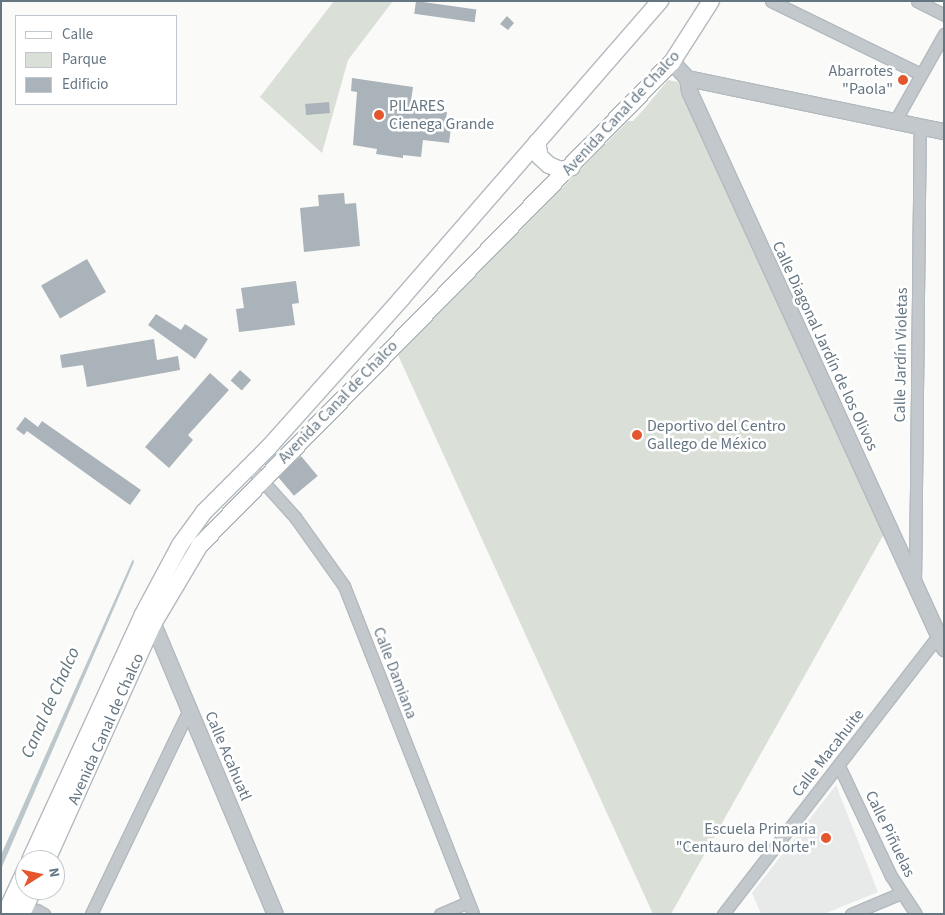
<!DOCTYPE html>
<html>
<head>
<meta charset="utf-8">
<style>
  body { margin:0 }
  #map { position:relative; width:945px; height:915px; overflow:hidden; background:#fafaf8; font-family:"Source Sans 3",sans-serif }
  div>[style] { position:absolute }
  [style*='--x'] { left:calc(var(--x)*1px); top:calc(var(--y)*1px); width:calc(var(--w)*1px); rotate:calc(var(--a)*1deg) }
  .built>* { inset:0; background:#e8e9e9 }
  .green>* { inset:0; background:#dadfd7 }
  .water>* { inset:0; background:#bbc7cb }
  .building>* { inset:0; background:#aab3b9; transform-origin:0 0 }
  .roads { filter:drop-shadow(1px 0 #b3babf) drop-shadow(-1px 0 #b3babf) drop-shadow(0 1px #b3babf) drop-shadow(0 -1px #b3babf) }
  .minor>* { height:11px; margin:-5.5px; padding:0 5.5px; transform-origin:5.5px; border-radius:5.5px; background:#c3c8cc }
  .tertiary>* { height:15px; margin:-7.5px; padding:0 7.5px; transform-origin:7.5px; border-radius:7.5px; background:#c3c8cc }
  .secondary>* { height:16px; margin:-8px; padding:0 8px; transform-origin:8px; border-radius:8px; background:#fff }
  .dots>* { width:14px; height:14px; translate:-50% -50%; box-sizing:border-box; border:2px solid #fff; border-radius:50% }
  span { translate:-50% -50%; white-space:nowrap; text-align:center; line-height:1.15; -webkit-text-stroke:5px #fff; paint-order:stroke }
  .poi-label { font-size:16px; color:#657683 }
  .right { translate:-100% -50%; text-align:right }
  .left { translate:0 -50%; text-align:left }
  .street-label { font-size:16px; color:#657683 }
  .water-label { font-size:18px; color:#60757c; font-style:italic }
  .frame { position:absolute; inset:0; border:2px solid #657683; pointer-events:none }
  .legend { position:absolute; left:15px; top:15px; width:162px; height:90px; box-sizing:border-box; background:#fff; border:1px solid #c1c8cd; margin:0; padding:6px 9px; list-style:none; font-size:15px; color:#657683 }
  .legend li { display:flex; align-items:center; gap:10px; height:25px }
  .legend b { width:25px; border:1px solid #c1c8cd }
  .north { position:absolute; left:15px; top:850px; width:50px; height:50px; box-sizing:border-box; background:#fff; border:1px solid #c1c8cd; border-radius:50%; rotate:80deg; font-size:14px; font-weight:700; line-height:20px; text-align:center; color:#657683 }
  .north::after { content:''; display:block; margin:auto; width:18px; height:22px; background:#e4572e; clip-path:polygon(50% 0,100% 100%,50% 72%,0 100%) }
</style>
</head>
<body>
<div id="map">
  <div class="built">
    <i style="clip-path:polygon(836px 785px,878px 892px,824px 914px,761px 914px,752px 893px)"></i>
  </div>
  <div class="green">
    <i style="clip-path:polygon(334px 1px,393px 1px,348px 60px,322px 153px,260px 97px)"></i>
    <i style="clip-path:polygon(668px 80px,678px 82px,884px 534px,671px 914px,653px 914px,398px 355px,628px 121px,633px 121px,644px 109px)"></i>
  </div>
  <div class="water">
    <i style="clip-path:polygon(133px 559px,134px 562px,1px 869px,1px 855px)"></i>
  </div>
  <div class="building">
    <i style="left:416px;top:1px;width:61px;height:13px;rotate:8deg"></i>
    <i style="clip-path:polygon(507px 16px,514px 23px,508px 30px,500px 24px)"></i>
    <i style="clip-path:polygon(352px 78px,413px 87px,410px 108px,447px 112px,445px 127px,451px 128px,449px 143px,423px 140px,421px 157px,403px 155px,403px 158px,376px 154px,377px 149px,353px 145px,357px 92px,351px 91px)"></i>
    <i style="left:329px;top:102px;width:11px;height:24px;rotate:85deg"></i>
    <i style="clip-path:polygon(344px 193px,345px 204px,356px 203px,360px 246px,304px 252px,300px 208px,319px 206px,318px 195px)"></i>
    <i style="left:87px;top:259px;width:38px;height:53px;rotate:60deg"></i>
    <i style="clip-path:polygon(296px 281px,299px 303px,292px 304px,295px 325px,239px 332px,236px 309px,244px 308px,241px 288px)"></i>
    <i style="clip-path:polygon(156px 314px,181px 330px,185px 324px,208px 339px,195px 359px,148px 325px)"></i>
    <i style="clip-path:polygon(154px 339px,157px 360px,178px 356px,180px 370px,87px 387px,83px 365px,62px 368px,60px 355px)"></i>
    <i style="left:240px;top:370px;width:15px;height:14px;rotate:42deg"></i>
    <i style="clip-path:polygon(210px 373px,229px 390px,188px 435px,193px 440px,169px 468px,145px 447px)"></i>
    <i style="clip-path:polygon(25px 417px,38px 427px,42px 421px,141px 490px,130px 505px,27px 431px,24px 435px,16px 429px)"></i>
    <i style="left:301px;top:456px;width:26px;height:31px;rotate:50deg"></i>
  </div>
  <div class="roads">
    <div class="minor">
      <i style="--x:771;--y:1;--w:167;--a:26"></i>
      <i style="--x:917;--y:1;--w:30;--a:27"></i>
      <i style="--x:895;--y:121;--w:100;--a:-60.6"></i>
      <i style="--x:249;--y:466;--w:69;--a:48"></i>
      <i style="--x:295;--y:517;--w:85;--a:54.6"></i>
      <i style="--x:344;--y:586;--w:352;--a:68.5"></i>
      <i style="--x:915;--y:582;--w:456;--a:-89.4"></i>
      <i style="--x:839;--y:766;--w:122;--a:64.7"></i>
      <i style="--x:891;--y:876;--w:45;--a:56.7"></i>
      <i style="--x:37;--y:910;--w:8;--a:30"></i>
      <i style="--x:91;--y:914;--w:227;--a:-64.4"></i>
      <i style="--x:440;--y:914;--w:30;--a:-23"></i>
      <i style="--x:723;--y:914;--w:351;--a:-52.3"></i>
      <i style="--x:851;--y:914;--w:54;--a:-22.8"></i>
    </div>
    <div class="tertiary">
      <i style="--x:672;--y:62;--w:22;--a:47"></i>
      <i style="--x:687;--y:78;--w:13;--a:81"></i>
      <i style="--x:689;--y:91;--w:613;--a:65.4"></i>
      <i style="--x:687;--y:78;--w:262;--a:11.7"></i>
      <i style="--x:145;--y:618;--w:10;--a:37"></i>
      <i style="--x:153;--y:624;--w:315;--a:67.2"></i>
    </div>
    <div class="secondary">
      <i style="--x:537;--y:142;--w:15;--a:79"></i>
      <i style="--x:540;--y:157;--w:12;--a:42"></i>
      <i style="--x:549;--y:165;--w:13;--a:23"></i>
      <i style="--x:561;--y:170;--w:11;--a:-15"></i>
      <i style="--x:30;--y:860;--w:268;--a:-65.3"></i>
      <i style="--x:142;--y:616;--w:81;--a:-61.8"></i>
      <i style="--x:180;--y:545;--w:41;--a:-54"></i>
      <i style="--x:204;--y:512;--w:91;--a:-45"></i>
      <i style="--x:268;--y:448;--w:200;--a:-48.2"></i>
      <i style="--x:401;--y:299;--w:395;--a:-49"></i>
      <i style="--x:47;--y:860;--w:259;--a:-65.8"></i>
      <i style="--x:153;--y:624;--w:92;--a:-59.3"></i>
      <i style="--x:200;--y:545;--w:675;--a:-45.66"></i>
      <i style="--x:672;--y:62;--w:72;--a:-57.4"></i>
      <i style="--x:5;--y:914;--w:47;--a:-65.1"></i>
      <i style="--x:22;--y:914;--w:26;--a:-65"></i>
    </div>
  </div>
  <div class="dots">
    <i style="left:903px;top:80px;background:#e4572e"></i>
    <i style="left:379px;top:115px;background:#e4572e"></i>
    <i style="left:637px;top:435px;background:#e4572e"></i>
    <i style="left:826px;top:838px;background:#e4572e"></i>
  </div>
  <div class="poi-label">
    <span class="right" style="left:893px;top:80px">Abarrotes<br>"Paola"</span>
    <span class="left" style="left:389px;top:115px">PILARES<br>Cienega Grande</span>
    <span class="left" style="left:647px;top:435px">Deportivo del Centro<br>Gallego de México</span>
    <span class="right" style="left:816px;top:838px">Escuela Primaria<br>"Centauro del Norte"</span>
  </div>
  <div class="street-label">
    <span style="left:621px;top:113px;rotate:-47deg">Avenida Canal de Chalco</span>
    <span style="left:825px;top:346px;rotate:65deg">Calle Diagonal Jardín de los Olivos</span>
    <span style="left:901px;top:355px;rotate:-89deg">Calle Jardín Violetas</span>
    <span style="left:338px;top:402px;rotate:-46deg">Avenida Canal de Chalco</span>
    <span style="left:395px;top:673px;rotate:69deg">Calle Damiana</span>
    <span style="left:106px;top:729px;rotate:-66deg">Avenida Canal de Chalco</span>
    <span style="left:828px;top:753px;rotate:-52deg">Calle Macahuite</span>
    <span style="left:228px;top:756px;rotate:67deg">Calle Acahuatl</span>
    <span style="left:890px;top:834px;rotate:64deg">Calle Piñuelas</span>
  </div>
  <div class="water-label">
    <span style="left:51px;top:703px;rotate:-66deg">Canal de Chalco</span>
  </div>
  <div class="frame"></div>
  <ul class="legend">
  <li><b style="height:6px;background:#fff"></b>Calle</li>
  <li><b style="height:14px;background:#dadfd7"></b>Parque</li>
  <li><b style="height:14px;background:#aab3b9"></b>Edificio</li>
  </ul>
  <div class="north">N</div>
</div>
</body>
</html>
